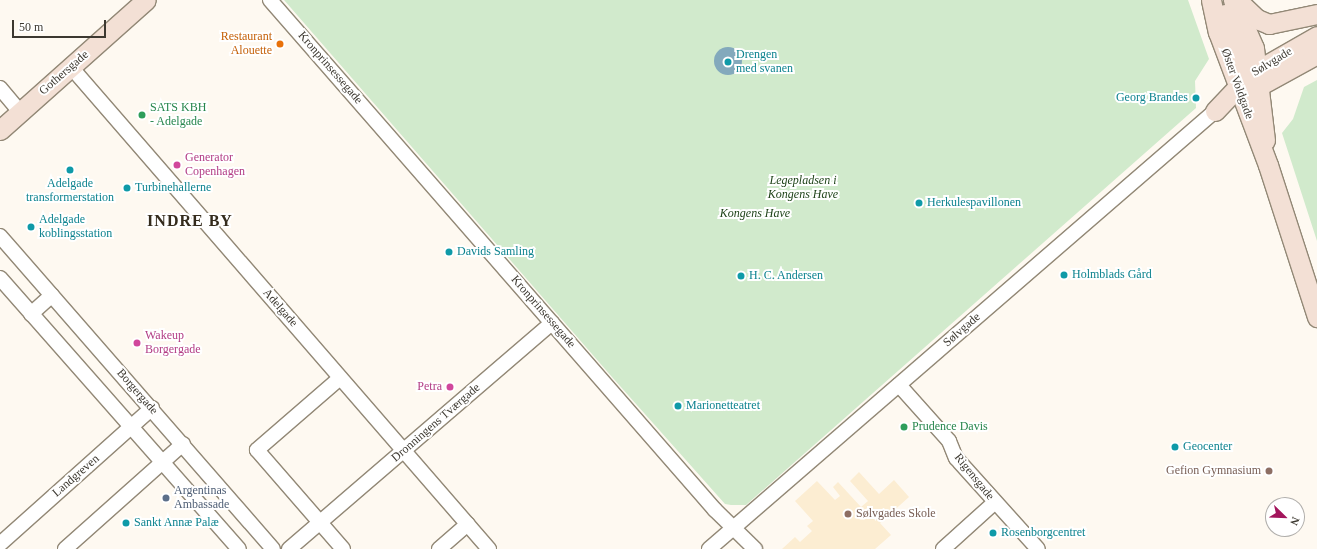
<!DOCTYPE html>
<html>
<head>
<meta charset="utf-8">
<style>
  body { margin:0 }
  #map { position:relative; width:1317px; height:549px; overflow:hidden; background:#fef9f1; font-family:"Times New Roman",serif }
  div>[style] { position:absolute }
  [style*='--x'] { left:calc(var(--x)*1px); top:calc(var(--y)*1px); width:calc(var(--w)*1px); rotate:calc(var(--a)*1deg) }
  .built>* { inset:0; background:#fcedd2 }
  .green>* { inset:0; background:#d1eacc }
  .water>* { inset:0; background:#83a9bc }
  .round { border-radius:50% }
  .roads { filter:drop-shadow(1px 0 #928876) drop-shadow(-1px 0 #928876) drop-shadow(0 1px #928876) drop-shadow(0 -1px #928876) }
  .street>* { height:14px; margin:-7px; padding:0 7px; transform-origin:7px; border-radius:7px; background:#fff }
  .secondary>* { height:19px; margin:-9.5px; padding:0 9.5px; transform-origin:9.5px; border-radius:9.5px; background:#f3e0d5 }
  .dots>* { width:11px; height:11px; translate:-50% -50%; box-sizing:border-box; border:2px solid #fff; border-radius:50% }
  span { translate:-50% -50%; white-space:nowrap; text-align:center; line-height:1.15; -webkit-text-stroke:4px #fff; paint-order:stroke }
  .food-label { font-size:12px; color:#c56008 }
  .right { translate:-100% -50%; text-align:right }
  .culture-label { font-size:12px; color:#0d838f }
  .left { translate:0 -50%; text-align:left }
  .street-label { font-size:12px; color:#3c3830 }
  .leisure-label { font-size:12px; color:#27864d }
  .hotel-label { font-size:12px; color:#b23c85 }
  .park-label { font-size:12px; color:#1f4319; font-style:italic }
  .education-label { font-size:12px; color:#785e54 }
  .service-label { font-size:12px; color:#4e5e75 }
  .district-label { font-size:16px; color:#342b1c; font-weight:700; letter-spacing:1px }
  .north { position:absolute; left:1265px; top:497px; width:40px; height:40px; box-sizing:border-box; background:#fff; border:1px solid #b1afac; border-radius:50%; rotate:113deg; font-size:11px; font-weight:700; line-height:16px; text-align:center; color:#3c3830 }
  .north::after { content:''; display:block; margin:auto; width:14px; height:18px; background:#a3155c; clip-path:polygon(50% 0,100% 100%,50% 72%,0 100%) }
  .scale { position:absolute; left:12px; top:20px; width:94px; height:18px; box-sizing:border-box; border:2px solid #3c3830; border-top:0; padding-left:5px; font-size:12px; line-height:14px; white-space:nowrap; color:#3c3830; -webkit-text-stroke:3px #fff; paint-order:stroke }
</style>
</head>
<body>
<div id="map">
  <div class="built">
    <i style="clip-path:polygon(859px 472px,879px 494px,894px 480px,909px 497px,880px 523px,891px 535px,875px 549px,782px 549px,795px 537px,800px 542px,812px 531px,807px 526px,813px 521px,795px 501px,817px 481px,835px 500px,840px 496px,833px 487px,838px 482px,861px 507px,868px 501px,850px 481px)"></i>
  </div>
  <div class="green">
    <i style="clip-path:polygon(284px 0,1188px 0,1209px 59px,1195px 81px,1196px 108px,746px 505px,731px 505px,725px 504px,612px 377px)"></i>
    <i style="clip-path:polygon(1317px 80px,1317px 241px,1282px 133px,1293px 119px,1304px 87px)"></i>
  </div>
  <div class="water">
    <i class="round" style="left:714px;top:47px;width:28px;height:28px"></i>
  </div>
  <div class="roads">
    <div class="street">
      <i style="--x:270;--y:0;--w:677;--a:48.89"></i>
      <i style="--x:715;--y:510;--w:56;--a:44.3"></i>
      <i style="--x:71;--y:67;--w:638;--a:49.07"></i>
      <i style="--x:0;--y:88;--w:31;--a:50"></i>
      <i style="--x:0;--y:236;--w:415;--a:48.9"></i>
      <i style="--x:0;--y:278;--w:361;--a:48.6"></i>
      <i style="--x:31;--y:314;--w:28;--a:-42"></i>
      <i style="--x:340;--y:378;--w:110;--a:139.1"></i>
      <i style="--x:257;--y:450;--w:131;--a:49"></i>
      <i style="--x:899;--y:385;--w:75;--a:48.2"></i>
      <i style="--x:949;--y:441;--w:18;--a:68"></i>
      <i style="--x:956;--y:458;--w:122;--a:48"></i>
      <i style="--x:0;--y:544;--w:204;--a:-41.8"></i>
      <i style="--x:65;--y:549;--w:158;--a:-41.7"></i>
      <i style="--x:289;--y:549;--w:347;--a:-40.7"></i>
      <i style="--x:439;--y:549;--w:38;--a:-41"></i>
      <i style="--x:709;--y:549;--w:669;--a:-40.88"></i>
      <i style="--x:943;--y:549;--w:70;--a:-42.1"></i>
    </div>
    <div class="secondary">
      <i style="--x:1211;--y:0;--w:33;--a:78"></i>
      <i style="--x:1218;--y:32;--w:142;--a:69.4"></i>
      <i style="--x:1268;--y:165;--w:160;--a:72.1"></i>
      <i style="--x:1233;--y:0;--w:52;--a:66.4"></i>
      <i style="--x:1254;--y:48;--w:93;--a:83.2"></i>
      <i style="--x:1237;--y:0;--w:28;--a:44"></i>
      <i style="--x:1257;--y:19;--w:13;--a:23"></i>
      <i style="--x:1269;--y:24;--w:49;--a:-11.8"></i>
      <i style="--x:1225;--y:14;--w:69;--a:67.1"></i>
      <i style="--x:1248;--y:92;--w:79;--a:-28.8"></i>
      <i style="--x:1215;--y:111;--w:50;--a:-46.6"></i>
      <i style="--x:1249;--y:75;--w:78;--a:-29.8"></i>
      <i style="--x:0;--y:130;--w:195;--a:-41.7"></i>
    </div>
  </div>
  <div class="dots">
    <i style="left:280px;top:44px;background:#e8710a"></i>
    <i style="left:728px;top:62px;background:#0f9aa8"></i>
    <i style="left:1196px;top:98px;background:#0f9aa8"></i>
    <i style="left:142px;top:115px;background:#2e9e5b"></i>
    <i style="left:177px;top:165px;background:#d1479c"></i>
    <i style="left:70px;top:170px;background:#0f9aa8"></i>
    <i style="left:127px;top:188px;background:#0f9aa8"></i>
    <i style="left:919px;top:203px;background:#0f9aa8"></i>
    <i style="left:31px;top:227px;background:#0f9aa8"></i>
    <i style="left:449px;top:252px;background:#0f9aa8"></i>
    <i style="left:1064px;top:275px;background:#0f9aa8"></i>
    <i style="left:741px;top:276px;background:#0f9aa8"></i>
    <i style="left:137px;top:343px;background:#d1479c"></i>
    <i style="left:450px;top:387px;background:#d1479c"></i>
    <i style="left:678px;top:406px;background:#0f9aa8"></i>
    <i style="left:904px;top:427px;background:#2e9e5b"></i>
    <i style="left:1175px;top:447px;background:#0f9aa8"></i>
    <i style="left:1269px;top:471px;background:#8d6e63"></i>
    <i style="left:166px;top:498px;background:#5c6f8a"></i>
    <i style="left:848px;top:514px;background:#8d6e63"></i>
    <i style="left:126px;top:523px;background:#0f9aa8"></i>
    <i style="left:993px;top:533px;background:#0f9aa8"></i>
  </div>
  <div class="food-label">
    <span class="right" style="left:272px;top:44px">Restaurant<br>Alouette</span>
  </div>
  <div class="culture-label">
    <span class="left" style="left:736px;top:62px">Drengen<br>med svanen</span>
    <span class="right" style="left:1188px;top:98px">Georg Brandes</span>
    <span style="left:70px;top:191px">Adelgade<br>transformerstation</span>
    <span class="left" style="left:135px;top:188px">Turbinehallerne</span>
    <span class="left" style="left:927px;top:203px">Herkulespavillonen</span>
    <span class="left" style="left:39px;top:227px">Adelgade<br>koblingsstation</span>
    <span class="left" style="left:457px;top:252px">Davids Samling</span>
    <span class="left" style="left:1072px;top:275px">Holmblads Gård</span>
    <span class="left" style="left:749px;top:276px">H. C. Andersen</span>
    <span class="left" style="left:686px;top:406px">Marionetteatret</span>
    <span class="left" style="left:1183px;top:447px">Geocenter</span>
    <span class="left" style="left:134px;top:523px">Sankt Annæ Palæ</span>
    <span class="left" style="left:1001px;top:533px">Rosenborgcentret</span>
  </div>
  <div class="street-label">
    <span style="left:1272px;top:62px;rotate:-31deg">Sølvgade</span>
    <span style="left:330px;top:68px;rotate:49deg">Kronprinsessegade</span>
    <span style="left:64px;top:73px;rotate:-41deg">Gothersgade</span>
    <span style="left:1237px;top:84px;rotate:70deg">Øster Voldgade</span>
    <span style="left:280px;top:308px;rotate:49deg">Adelgade</span>
    <span style="left:543px;top:312px;rotate:49deg">Kronprinsessegade</span>
    <span style="left:962px;top:330px;rotate:-41deg">Sølvgade</span>
    <span style="left:137px;top:392px;rotate:49deg">Borgergade</span>
    <span style="left:436px;top:423px;rotate:-41deg">Dronningens Tværgade</span>
    <span style="left:76px;top:476px;rotate:-41deg">Landgreven</span>
    <span style="left:974px;top:477px;rotate:51deg">Rigensgade</span>
  </div>
  <div class="leisure-label">
    <span class="left" style="left:150px;top:115px">SATS KBH<br>- Adelgade</span>
    <span class="left" style="left:912px;top:427px">Prudence Davis</span>
  </div>
  <div class="hotel-label">
    <span class="left" style="left:185px;top:165px">Generator<br>Copenhagen</span>
    <span class="left" style="left:145px;top:343px">Wakeup<br>Borgergade</span>
    <span class="right" style="left:442px;top:387px">Petra</span>
  </div>
  <div class="park-label">
    <span style="left:803px;top:188px">Legepladsen i<br>Kongens Have</span>
    <span style="left:755px;top:214px">Kongens Have</span>
  </div>
  <div class="education-label">
    <span class="right" style="left:1261px;top:471px">Gefion Gymnasium</span>
    <span class="left" style="left:856px;top:514px">Sølvgades Skole</span>
  </div>
  <div class="service-label">
    <span class="left" style="left:174px;top:498px">Argentinas<br>Ambassade</span>
  </div>
  <div class="district-label">
    <span style="left:190px;top:221px">INDRE BY</span>
  </div>
  <div class="north">N</div>
  <div class="scale">50 m</div>
</div>
</body>
</html>
